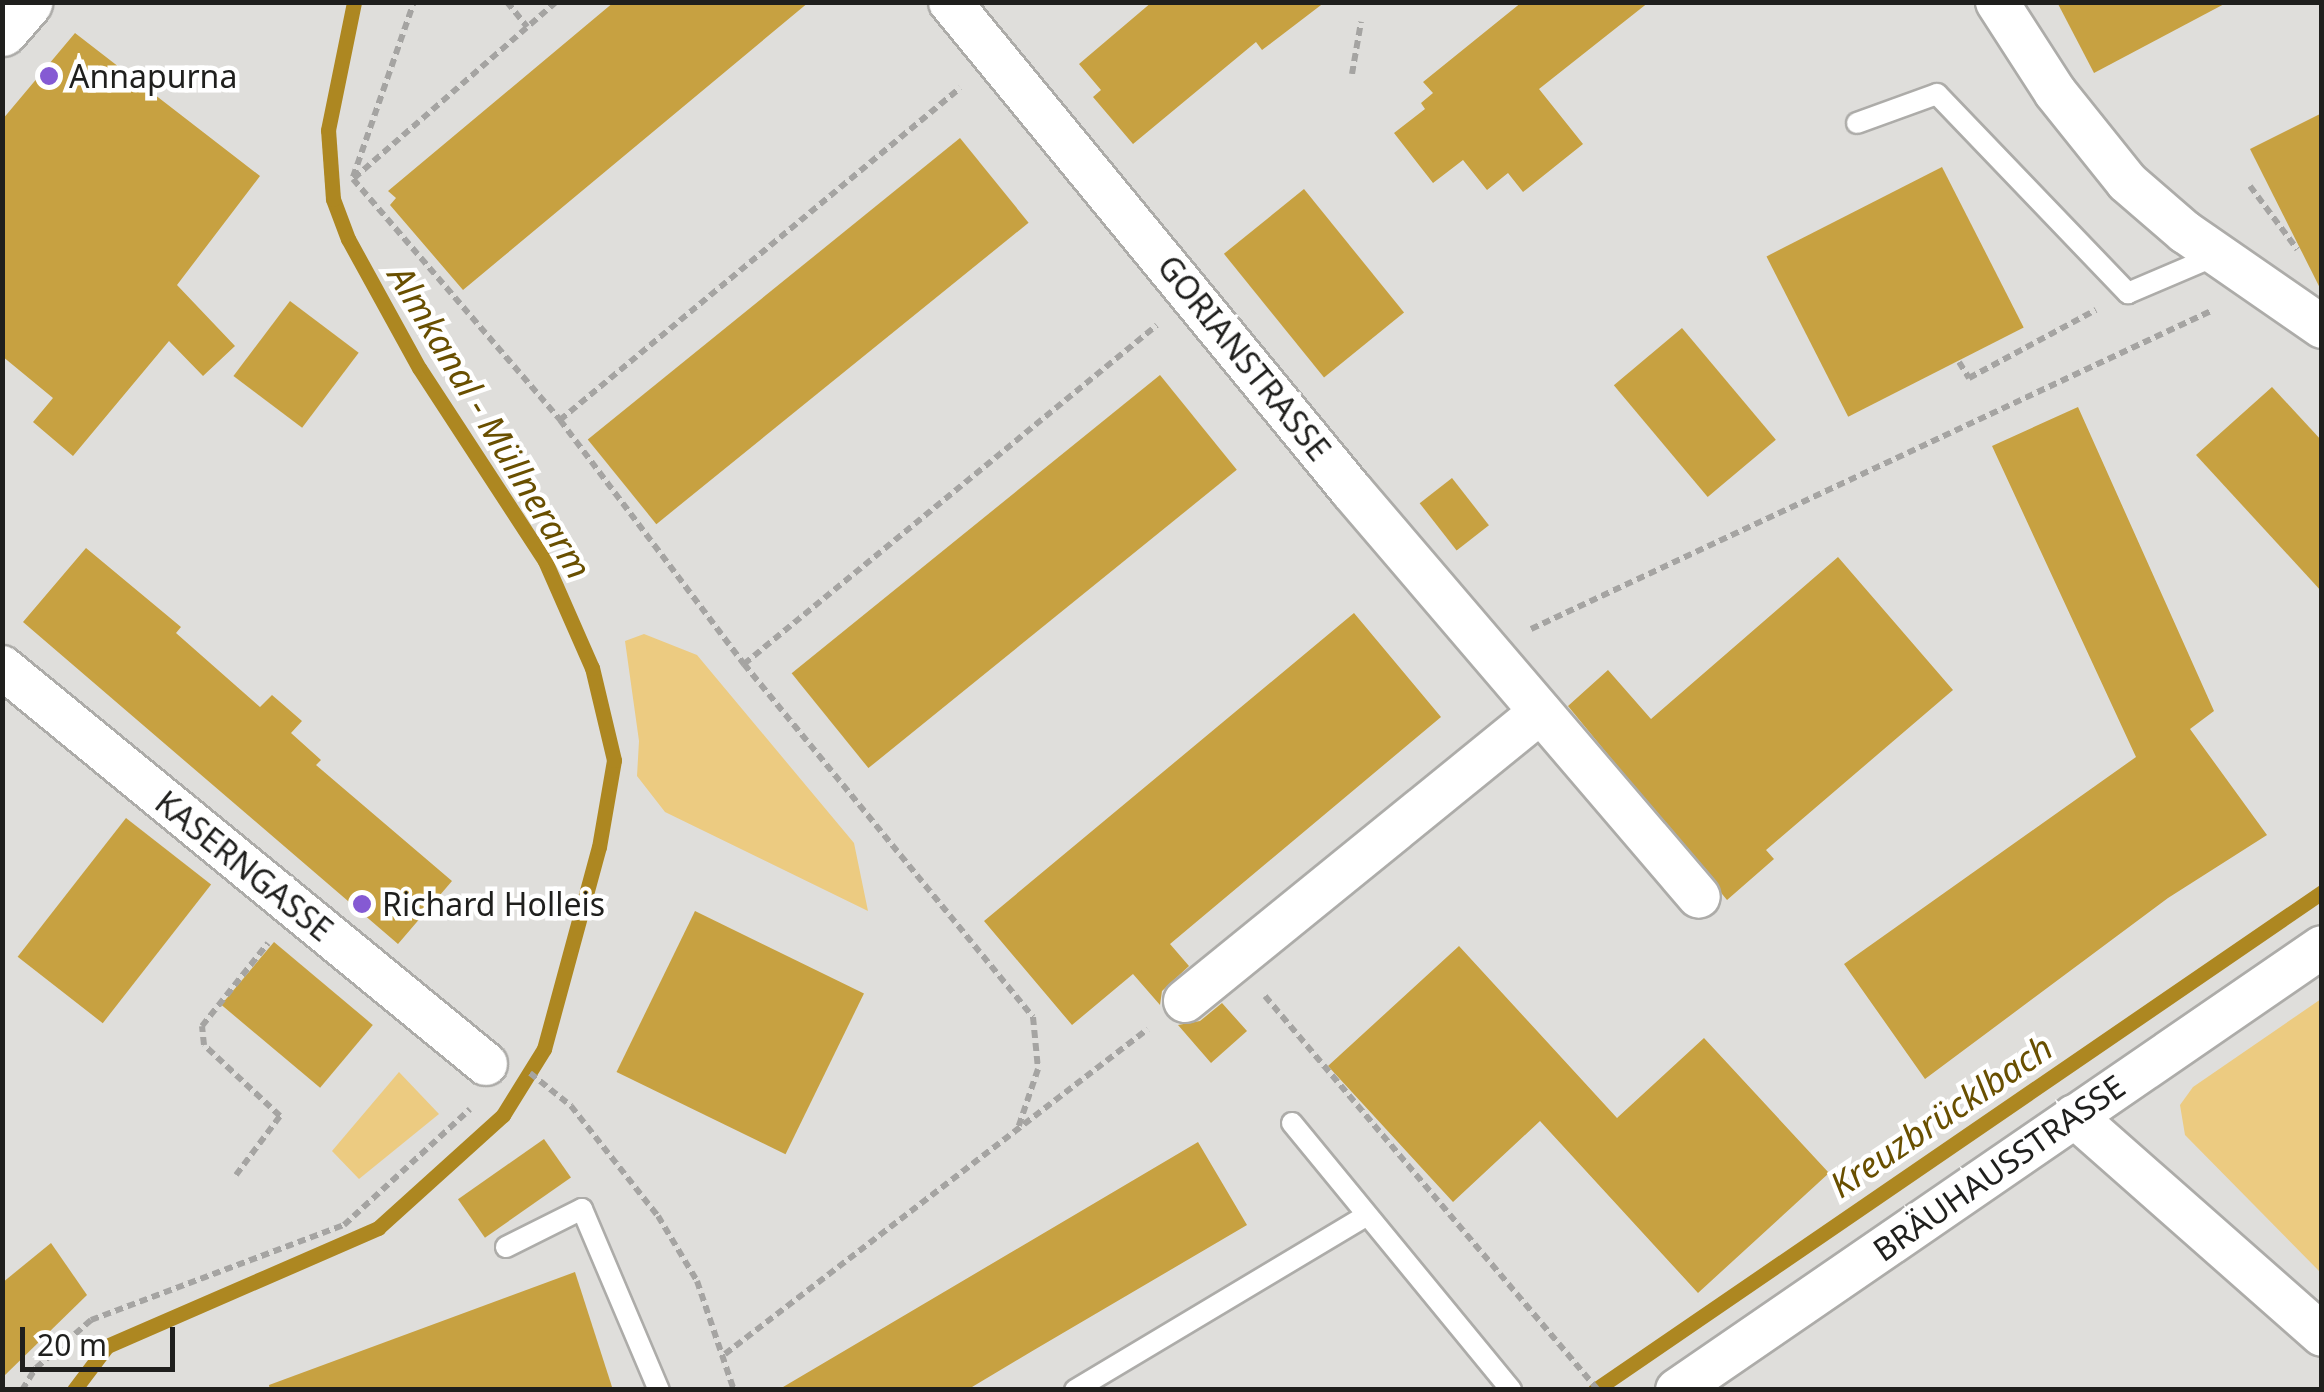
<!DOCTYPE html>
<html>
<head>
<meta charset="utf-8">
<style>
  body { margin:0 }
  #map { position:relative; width:2324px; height:1392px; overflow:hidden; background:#dfdedb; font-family:"Noto Sans",sans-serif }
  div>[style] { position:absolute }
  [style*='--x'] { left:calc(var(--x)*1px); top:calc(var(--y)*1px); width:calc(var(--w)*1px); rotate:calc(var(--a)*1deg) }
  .green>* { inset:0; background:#eccb81 }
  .stream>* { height:15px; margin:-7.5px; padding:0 7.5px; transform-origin:7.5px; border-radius:7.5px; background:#ad8721 }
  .building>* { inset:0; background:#c7a141; transform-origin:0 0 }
  .path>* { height:6px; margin-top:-3px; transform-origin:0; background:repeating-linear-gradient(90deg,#a5a4a2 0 8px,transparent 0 13px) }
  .roads { filter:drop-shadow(2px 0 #adaca9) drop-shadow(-2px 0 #adaca9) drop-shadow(0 2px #adaca9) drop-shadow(0 -2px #adaca9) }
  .service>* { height:20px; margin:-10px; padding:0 10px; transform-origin:10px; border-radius:10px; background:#fff }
  .minor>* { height:42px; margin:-21px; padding:0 21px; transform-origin:21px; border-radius:21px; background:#fff }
  .tertiary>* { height:52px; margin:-26px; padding:0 26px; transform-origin:26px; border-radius:26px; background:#fff }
  .dots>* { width:28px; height:28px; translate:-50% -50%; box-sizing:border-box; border:5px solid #fff; border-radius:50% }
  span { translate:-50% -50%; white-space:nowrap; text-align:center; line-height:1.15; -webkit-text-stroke:9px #fff; paint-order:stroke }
  .poi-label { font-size:32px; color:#1f1f1d }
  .left { translate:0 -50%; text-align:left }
  .street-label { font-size:32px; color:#1f1f1d }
  .water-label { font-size:35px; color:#694f00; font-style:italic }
  .frame { position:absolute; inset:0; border:5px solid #1f1f1d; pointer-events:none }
  .scale { position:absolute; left:20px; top:1327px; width:155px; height:45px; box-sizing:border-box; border:5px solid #1f1f1d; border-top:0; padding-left:12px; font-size:30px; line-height:35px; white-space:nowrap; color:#1f1f1d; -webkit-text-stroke:8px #fff; paint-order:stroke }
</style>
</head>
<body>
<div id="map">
  <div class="green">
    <i style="clip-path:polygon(644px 634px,697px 655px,854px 843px,868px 911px,665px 812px,637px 776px,639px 741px,625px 641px)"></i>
    <i style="clip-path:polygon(2321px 999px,2321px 1273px,2185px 1135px,2180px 1105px,2193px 1087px)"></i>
    <i style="clip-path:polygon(399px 1072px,439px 1114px,359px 1179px,332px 1151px)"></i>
  </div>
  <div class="stream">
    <i style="--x:74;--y:1390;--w:55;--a:-53.1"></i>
    <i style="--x:107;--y:1346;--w:296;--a:-23.5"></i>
    <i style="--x:378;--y:1228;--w:169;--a:-42.1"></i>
    <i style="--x:503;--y:1115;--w:78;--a:-58.2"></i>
    <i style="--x:544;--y:1049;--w:209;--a:-74.8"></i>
    <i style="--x:599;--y:847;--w:88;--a:-80.2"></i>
    <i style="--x:614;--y:760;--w:95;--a:-103.4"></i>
    <i style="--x:592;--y:668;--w:117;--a:-113.7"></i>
    <i style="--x:545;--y:561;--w:230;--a:-123.1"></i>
    <i style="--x:419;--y:368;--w:147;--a:-118.8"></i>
    <i style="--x:348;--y:239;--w:43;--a:-110.6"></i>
    <i style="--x:333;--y:199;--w:69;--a:-94.1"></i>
    <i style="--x:328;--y:130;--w:131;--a:-78.5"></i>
    <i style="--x:1595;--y:1390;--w:881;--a:-34.41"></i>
  </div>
  <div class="building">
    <i style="clip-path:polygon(614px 2px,809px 2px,463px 290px,390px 205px,396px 198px,388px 191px)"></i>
    <i style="clip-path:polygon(1152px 2px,1325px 2px,1262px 50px,1256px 42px,1133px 144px,1093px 97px,1101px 90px,1079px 64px)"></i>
    <i style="clip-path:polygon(1522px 2px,1649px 2px,1539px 89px,1583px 144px,1523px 192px,1508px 173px,1487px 190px,1463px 160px,1433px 183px,1394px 133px,1425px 109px,1421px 103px,1433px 93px,1423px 82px)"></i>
    <i style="clip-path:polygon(2057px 2px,2228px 2px,2094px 73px)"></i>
    <i style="clip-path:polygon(75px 33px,260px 176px,177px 285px,235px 346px,203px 376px,169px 341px,73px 456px,33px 422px,53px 398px,2px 356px,2px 120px)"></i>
    <i style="clip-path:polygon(2322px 113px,2322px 292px,2250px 149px)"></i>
    <i style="left:960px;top:138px;width:109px;height:479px;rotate:51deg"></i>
    <i style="left:1942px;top:167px;width:180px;height:197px;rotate:63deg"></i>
    <i style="left:1304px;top:189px;width:159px;height:103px;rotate:51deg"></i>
    <i style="left:290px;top:301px;width:86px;height:94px;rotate:37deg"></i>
    <i style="left:1682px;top:328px;width:146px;height:89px;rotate:50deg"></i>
    <i style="left:1160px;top:375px;width:122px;height:474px;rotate:51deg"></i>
    <i style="clip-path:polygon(2272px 387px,2322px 441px,2322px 592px,2196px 455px)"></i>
    <i style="clip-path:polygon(2078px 407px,2214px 711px,2190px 729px,2267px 835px,2168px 898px,1925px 1079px,1844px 964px,2136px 757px,1992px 446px)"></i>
    <i style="left:1452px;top:478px;width:60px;height:41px;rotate:52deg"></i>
    <i style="clip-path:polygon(86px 548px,181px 627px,176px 633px,260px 707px,272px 695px,302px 721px,291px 733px,321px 760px,316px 765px,452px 881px,398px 944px,23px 622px)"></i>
    <i style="clip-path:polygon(1838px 557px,1953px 690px,1766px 850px,1774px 859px,1727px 900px,1568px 706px,1608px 670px,1651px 719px)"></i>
    <i style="clip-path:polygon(1354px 613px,1441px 717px,1170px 944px,1189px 966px,1162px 991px,1160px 1005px,1133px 974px,1072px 1025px,984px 921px)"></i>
    <i style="left:126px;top:818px;width:108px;height:176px;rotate:38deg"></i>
    <i style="left:695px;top:911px;width:188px;height:179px;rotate:26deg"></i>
    <i style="left:274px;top:942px;width:129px;height:82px;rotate:40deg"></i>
    <i style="clip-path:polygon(1459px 946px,1617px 1118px,1704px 1038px,1829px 1173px,1698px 1293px,1540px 1121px,1453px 1202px,1328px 1066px)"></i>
    <i style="clip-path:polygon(1222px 1003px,1247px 1031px,1211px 1063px,1178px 1025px,1200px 1021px)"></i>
    <i style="left:544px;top:1139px;width:47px;height:105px;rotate:55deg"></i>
    <i style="clip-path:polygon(1198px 1142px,1247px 1225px,1034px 1350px,967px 1390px,778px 1390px)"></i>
    <i style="clip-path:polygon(51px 1243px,87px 1295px,2px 1378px,2px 1283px)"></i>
    <i style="clip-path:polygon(575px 1272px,613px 1390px,270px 1390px,269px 1385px)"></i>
  </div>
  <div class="path">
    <i style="--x:507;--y:2;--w:32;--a:51"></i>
    <i style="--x:556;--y:2;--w:269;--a:138.9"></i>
    <i style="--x:353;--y:179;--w:318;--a:49.3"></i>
    <i style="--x:560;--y:420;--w:306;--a:53"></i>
    <i style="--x:744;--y:664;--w:456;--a:50.7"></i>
    <i style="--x:1033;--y:1017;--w:52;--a:84.5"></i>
    <i style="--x:1038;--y:1069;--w:65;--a:108.7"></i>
    <i style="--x:1352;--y:74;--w:53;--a:-80.2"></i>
    <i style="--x:353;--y:177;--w:185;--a:-70.8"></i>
    <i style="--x:2250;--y:186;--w:79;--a:53.3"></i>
    <i style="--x:1959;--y:362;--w:19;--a:58"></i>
    <i style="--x:1969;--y:378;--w:144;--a:-28.2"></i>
    <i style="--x:560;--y:420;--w:520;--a:-39.69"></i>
    <i style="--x:1531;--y:629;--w:753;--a:-25.07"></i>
    <i style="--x:744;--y:664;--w:534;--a:-39.38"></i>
    <i style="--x:1265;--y:996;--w:516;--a:49.8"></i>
    <i style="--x:530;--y:1073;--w:53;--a:38.8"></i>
    <i style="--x:571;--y:1106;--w:140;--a:51.7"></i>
    <i style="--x:658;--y:1216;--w:76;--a:59"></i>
    <i style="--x:697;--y:1281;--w:115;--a:71.3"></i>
    <i style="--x:236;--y:1175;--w:74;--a:-53.3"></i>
    <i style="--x:280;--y:1116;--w:104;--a:-136.9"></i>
    <i style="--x:204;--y:1045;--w:19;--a:-96"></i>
    <i style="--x:202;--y:1026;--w:106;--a:-51.5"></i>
    <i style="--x:725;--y:1354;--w:533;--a:-37.54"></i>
    <i style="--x:22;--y:1390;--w:26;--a:-58"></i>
    <i style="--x:36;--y:1368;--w:73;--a:-41.1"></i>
    <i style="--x:91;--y:1320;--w:270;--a:-20.6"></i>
    <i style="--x:344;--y:1225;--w:171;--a:-42.6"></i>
  </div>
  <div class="roads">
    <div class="service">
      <i style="--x:1857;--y:123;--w:85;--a:-19.9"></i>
      <i style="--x:1937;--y:94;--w:276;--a:46.2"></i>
      <i style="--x:2128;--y:293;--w:97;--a:-23.1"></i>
      <i style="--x:1292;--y:1123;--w:345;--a:50.6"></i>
      <i style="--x:506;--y:1247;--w:85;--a:-26.6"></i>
      <i style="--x:582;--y:1209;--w:197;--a:67"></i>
      <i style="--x:1075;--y:1390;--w:339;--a:-30.9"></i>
    </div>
    <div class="minor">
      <i style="--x:950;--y:2;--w:632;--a:50.59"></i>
      <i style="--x:1351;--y:490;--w:535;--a:49.47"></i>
      <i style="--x:1997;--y:2;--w:107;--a:57.2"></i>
      <i style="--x:2055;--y:92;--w:115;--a:51.3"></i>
      <i style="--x:2127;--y:182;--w:77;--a:40.8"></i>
      <i style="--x:2185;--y:232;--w:167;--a:34.7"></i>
      <i style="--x:2;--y:667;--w:626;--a:39.36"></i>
      <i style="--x:1185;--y:1001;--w:458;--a:-39.1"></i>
      <i style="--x:2074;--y:1116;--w:331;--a:41.4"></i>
      <i style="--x:1677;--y:1390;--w:782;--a:-34.48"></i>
    </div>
    <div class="tertiary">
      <i style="--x:2;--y:30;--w:37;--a:-49"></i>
    </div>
  </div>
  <div class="dots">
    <i style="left:49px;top:76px;background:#855ad3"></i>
    <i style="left:362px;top:904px;background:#855ad3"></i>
  </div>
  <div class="poi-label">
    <span class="left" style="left:69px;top:76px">Annapurna</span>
    <span class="left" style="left:382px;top:904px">Richard Holleis</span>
  </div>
  <div class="street-label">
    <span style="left:1244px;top:358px;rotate:51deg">GORIANSTRASSE</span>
    <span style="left:244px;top:866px;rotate:39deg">KASERNGASSE</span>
    <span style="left:1999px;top:1168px;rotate:-35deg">BRÄUHAUSSTRASSE</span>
  </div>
  <div class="water-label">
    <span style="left:490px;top:422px;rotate:59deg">Almkanal - Müllnerarm</span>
    <span style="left:1941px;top:1116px;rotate:-34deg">Kreuzbrücklbach</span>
  </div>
  <div class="frame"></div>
  <div class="scale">20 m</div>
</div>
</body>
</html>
